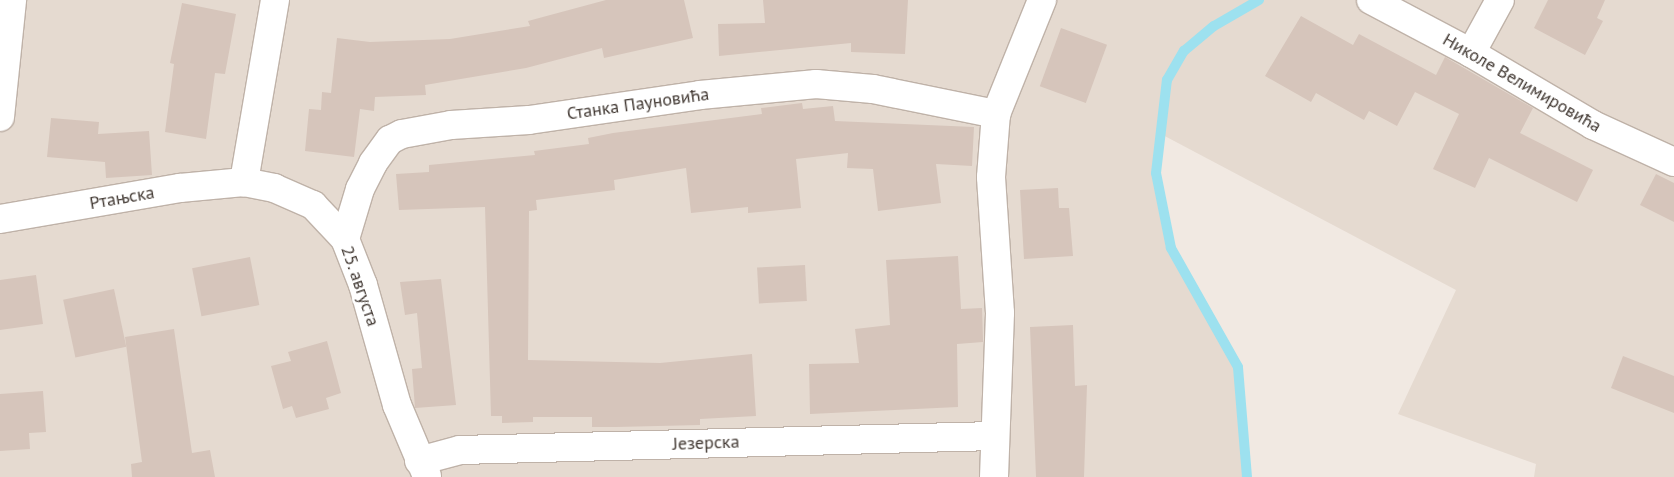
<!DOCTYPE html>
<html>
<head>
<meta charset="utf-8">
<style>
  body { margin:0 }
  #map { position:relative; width:1674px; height:477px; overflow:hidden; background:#f1e9e2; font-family:"PT Sans",sans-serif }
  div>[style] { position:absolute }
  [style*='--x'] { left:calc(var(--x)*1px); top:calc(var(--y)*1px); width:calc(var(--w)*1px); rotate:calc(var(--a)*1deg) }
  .residential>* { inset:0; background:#e5dad0 }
  .stream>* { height:10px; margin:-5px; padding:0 5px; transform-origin:5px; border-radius:5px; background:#9de1ef }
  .building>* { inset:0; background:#d6c5bb; transform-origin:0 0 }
  .roads { filter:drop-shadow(1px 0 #bfb2a8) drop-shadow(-1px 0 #bfb2a8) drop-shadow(0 1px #bfb2a8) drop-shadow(0 -1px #bfb2a8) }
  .minor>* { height:28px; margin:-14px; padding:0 14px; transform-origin:14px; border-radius:14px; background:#fff }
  span { translate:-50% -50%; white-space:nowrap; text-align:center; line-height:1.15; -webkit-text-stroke:5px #fff; paint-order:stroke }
  .street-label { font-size:18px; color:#423933 }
</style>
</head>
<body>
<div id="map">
  <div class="residential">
    <i style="clip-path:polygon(0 0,1674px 0,1674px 477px,1534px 477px,1536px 464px,1398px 414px,1456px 290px,1159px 133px,1156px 173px,1171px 248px,1238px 367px,1250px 477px,0 477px)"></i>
  </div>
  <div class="stream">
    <i style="--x:1247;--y:477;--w:110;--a:-94.7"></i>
    <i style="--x:1238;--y:367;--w:137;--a:-119.4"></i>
    <i style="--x:1171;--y:248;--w:76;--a:-101.3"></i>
    <i style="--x:1156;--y:173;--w:94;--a:-83.3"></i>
    <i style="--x:1167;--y:80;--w:34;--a:-60"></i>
    <i style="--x:1184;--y:51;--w:39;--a:-40"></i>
    <i style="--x:1214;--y:26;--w:52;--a:-30"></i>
  </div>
  <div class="building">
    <i style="clip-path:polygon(606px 0,684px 0,693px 38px,604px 58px,602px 48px,526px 68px,425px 85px,426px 95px,375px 97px,374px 111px,360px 109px,354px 157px,305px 151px,309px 109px,321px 110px,322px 92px,331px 93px,337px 38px,370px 42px,450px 39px,530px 26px,528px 21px)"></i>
    <i style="clip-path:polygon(763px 0,908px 0,905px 54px,851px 52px,851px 43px,719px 56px,718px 24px,765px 23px)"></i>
    <i style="clip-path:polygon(1548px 0,1605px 0,1597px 18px,1603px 21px,1585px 55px,1534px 28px)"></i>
    <i style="clip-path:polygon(182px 3px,236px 14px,225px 74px,215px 73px,206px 139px,165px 132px,174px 64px,170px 63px)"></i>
    <i style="clip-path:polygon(1301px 16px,1353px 45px,1359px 34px,1436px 75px,1445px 57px,1533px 108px,1520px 133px,1593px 170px,1577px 202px,1489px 158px,1475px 188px,1433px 169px,1459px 114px,1415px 92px,1397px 126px,1369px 111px,1364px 120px,1316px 93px,1311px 102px,1265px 76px)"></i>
    <i style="left:1061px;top:28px;width:49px;height:62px;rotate:20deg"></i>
    <i style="clip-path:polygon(802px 103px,803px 109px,833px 106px,835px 121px,974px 127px,972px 166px,936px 164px,941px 203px,878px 211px,873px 169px,847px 168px,848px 153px,796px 159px,801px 208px,748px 213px,748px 207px,691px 213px,686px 168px,614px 180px,615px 190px,536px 200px,537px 210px,529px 211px,528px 360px,660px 363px,752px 354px,756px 416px,700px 419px,700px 425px,616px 427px,592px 427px,592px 417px,533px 417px,533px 422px,502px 423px,502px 416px,491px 416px,485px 207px,399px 210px,396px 174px,429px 172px,429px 165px,535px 155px,534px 151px,589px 144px,588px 138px,613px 133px,762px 114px,761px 108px)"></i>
    <i style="clip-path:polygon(51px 118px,99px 122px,98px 134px,149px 131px,152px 175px,106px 178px,105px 162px,47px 157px)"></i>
    <i style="clip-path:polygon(1656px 174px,1674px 183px,1674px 222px,1640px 205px)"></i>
    <i style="clip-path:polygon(1058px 188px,1059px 208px,1069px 208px,1073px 256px,1024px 259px,1020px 190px)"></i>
    <i style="clip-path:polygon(958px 256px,961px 309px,982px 308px,983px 339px,983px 342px,957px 344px,958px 407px,810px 414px,809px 364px,859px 363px,855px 329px,890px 325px,886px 260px)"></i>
    <i style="left:250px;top:257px;width:49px;height:59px;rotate:79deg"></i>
    <i style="left:805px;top:265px;width:36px;height:48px;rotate:87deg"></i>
    <i style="clip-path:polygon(36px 275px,43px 324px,0 330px,0 280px)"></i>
    <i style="clip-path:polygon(441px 279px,456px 405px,415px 408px,412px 369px,422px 368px,417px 313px,405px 315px,400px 282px)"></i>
    <i style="left:114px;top:289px;width:59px;height:52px;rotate:78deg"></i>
    <i style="clip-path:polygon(1073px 325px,1075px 386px,1087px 385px,1084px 477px,1036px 477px,1030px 327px)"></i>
    <i style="clip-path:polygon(174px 329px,192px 453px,210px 450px,215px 477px,132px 477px,131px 464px,142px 462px,125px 337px)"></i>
    <i style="clip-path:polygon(327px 341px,341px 393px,326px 398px,329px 409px,296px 418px,292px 406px,283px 409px,271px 366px,291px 361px,288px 352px)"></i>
    <i style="clip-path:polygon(1623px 356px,1674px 376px,1674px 413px,1611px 388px)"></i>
    <i style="clip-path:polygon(43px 391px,46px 432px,29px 433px,30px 449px,0 451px,0 394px)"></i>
  </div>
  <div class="roads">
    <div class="minor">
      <i style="--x:275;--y:0;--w:185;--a:99.7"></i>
      <i style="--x:244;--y:182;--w:31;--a:11"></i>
      <i style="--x:274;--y:188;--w:43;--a:23.6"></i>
      <i style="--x:313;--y:205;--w:47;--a:46.7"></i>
      <i style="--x:345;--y:239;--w:49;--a:68.6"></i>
      <i style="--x:363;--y:285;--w:125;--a:74.2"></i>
      <i style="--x:397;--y:405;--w:77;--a:67.1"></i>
      <i style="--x:1371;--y:0;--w:113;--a:27.9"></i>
      <i style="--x:1471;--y:53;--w:142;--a:30.5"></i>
      <i style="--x:1593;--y:125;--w:89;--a:24.6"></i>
      <i style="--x:1471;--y:53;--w:60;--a:-61.3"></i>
      <i style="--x:0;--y:117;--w:118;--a:-84.1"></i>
      <i style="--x:0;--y:219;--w:183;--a:-9.8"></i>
      <i style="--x:180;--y:188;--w:64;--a:-5.4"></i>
      <i style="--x:345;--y:239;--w:52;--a:-73.3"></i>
      <i style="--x:360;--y:189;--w:29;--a:-63"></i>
      <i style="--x:373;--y:163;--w:29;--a:-54"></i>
      <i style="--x:390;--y:140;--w:13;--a:-27"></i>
      <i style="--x:402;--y:134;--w:50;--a:-10.4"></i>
      <i style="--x:451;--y:125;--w:78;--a:-3.7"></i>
      <i style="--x:529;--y:120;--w:173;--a:-8.3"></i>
      <i style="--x:700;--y:95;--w:117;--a:-5.4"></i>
      <i style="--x:816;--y:84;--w:57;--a:5"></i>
      <i style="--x:873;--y:89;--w:126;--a:11.5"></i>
      <i style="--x:419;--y:461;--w:42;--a:-15"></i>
      <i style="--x:460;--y:450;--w:534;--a:-1.5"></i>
      <i style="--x:994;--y:477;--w:164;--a:-87.9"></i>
      <i style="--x:1000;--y:313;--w:136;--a:-93.8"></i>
      <i style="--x:991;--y:177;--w:63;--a:-85.5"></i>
      <i style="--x:996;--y:114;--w:123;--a:-68"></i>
    </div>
  </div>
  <div class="street-label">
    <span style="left:1522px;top:83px;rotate:30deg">Николе Велимировића</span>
    <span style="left:638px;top:104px;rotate:-8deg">Станка Пауновића</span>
    <span style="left:122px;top:198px;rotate:-10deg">Ртањска</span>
    <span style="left:360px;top:286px;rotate:71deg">25. августа</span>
    <span style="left:706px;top:443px;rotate:-2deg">Језерска</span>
  </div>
</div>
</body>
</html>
